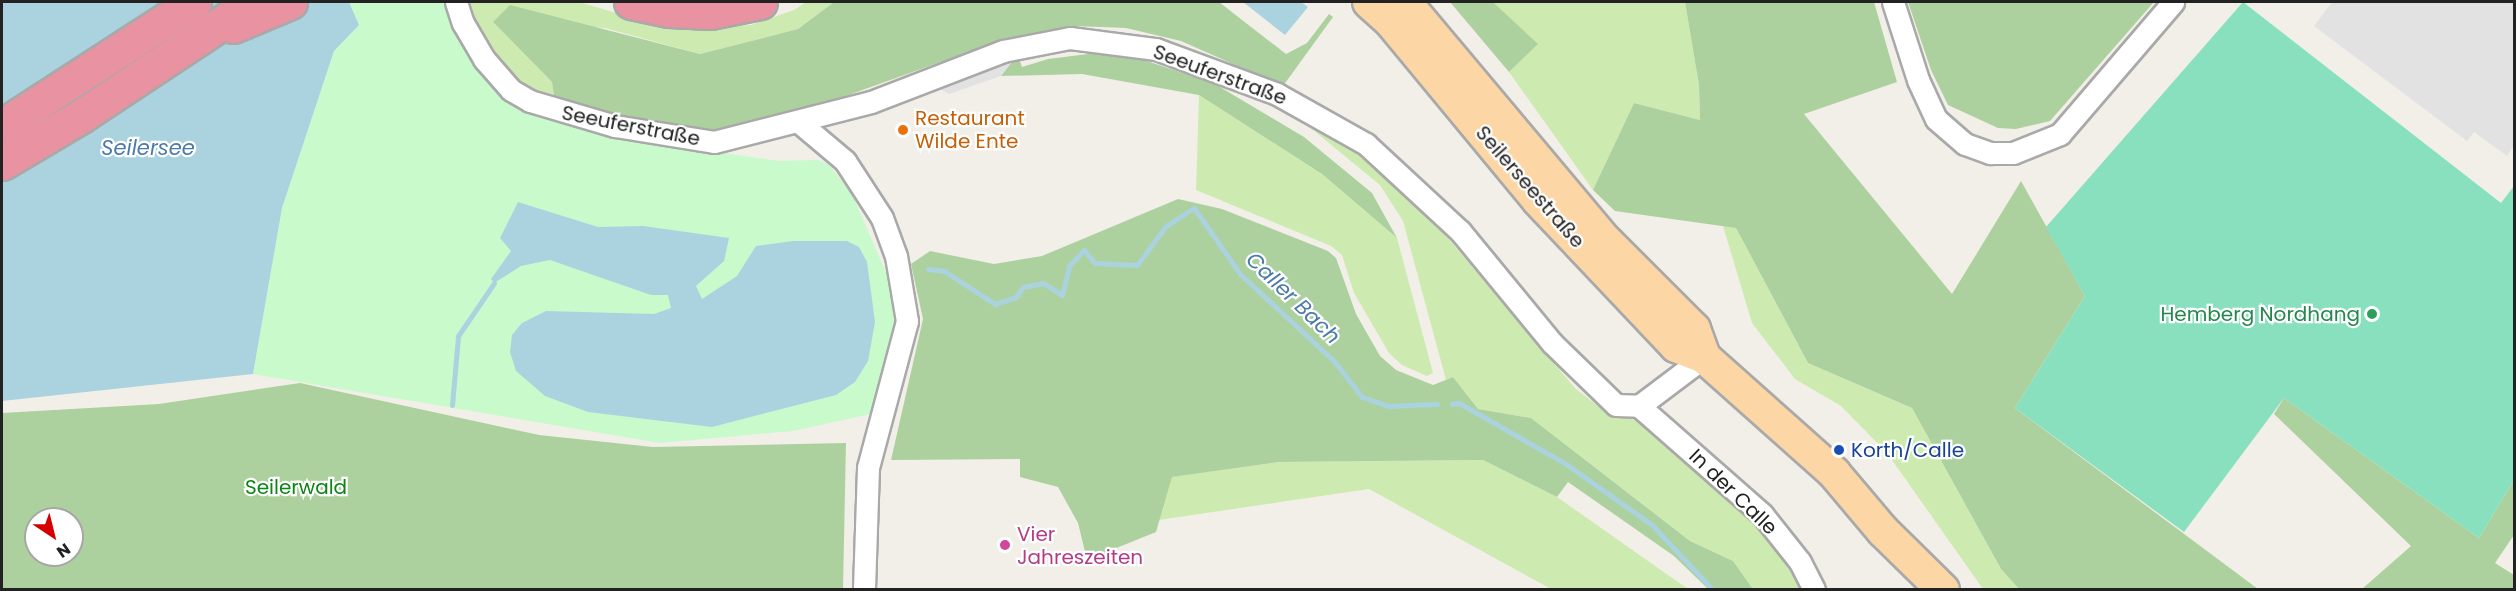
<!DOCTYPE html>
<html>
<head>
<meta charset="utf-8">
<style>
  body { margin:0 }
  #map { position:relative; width:2516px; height:591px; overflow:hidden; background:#f2efe9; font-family:Poppins,sans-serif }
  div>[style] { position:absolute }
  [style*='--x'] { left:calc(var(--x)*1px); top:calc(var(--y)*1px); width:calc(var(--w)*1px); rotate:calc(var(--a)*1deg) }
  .grass>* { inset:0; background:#cdebb0 }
  .forest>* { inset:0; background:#add19e }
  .park>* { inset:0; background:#c8facc }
  .pitch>* { inset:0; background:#88e0be }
  .parking>* { inset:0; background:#e2e2e2 }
  .water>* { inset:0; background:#aad3df }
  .stream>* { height:5px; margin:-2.5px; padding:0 2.5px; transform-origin:2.5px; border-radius:2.5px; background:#aad3df }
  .roads { filter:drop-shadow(2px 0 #a9a9a9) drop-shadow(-2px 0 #a9a9a9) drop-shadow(0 2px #a9a9a9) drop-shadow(0 -2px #a9a9a9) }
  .minor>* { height:21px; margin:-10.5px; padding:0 10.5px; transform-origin:10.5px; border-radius:10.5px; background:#fff }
  .primary>* { height:32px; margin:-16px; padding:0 16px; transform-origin:16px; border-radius:16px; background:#fcd6a4 }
  .motorway>* { height:33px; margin:-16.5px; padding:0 16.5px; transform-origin:16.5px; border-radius:16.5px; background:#e892a2 }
  .dots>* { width:16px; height:16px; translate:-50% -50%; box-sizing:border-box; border:3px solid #fff; border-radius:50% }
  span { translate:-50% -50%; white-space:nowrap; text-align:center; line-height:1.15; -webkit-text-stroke:4.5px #fff; paint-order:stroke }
  .street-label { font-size:20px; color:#222 }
  .food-label { font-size:20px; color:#c56008 }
  .left { translate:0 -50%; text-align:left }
  .leisure-label { font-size:20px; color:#27864d }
  .right { translate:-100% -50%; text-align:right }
  .transit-label { font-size:20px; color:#164399 }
  .park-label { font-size:20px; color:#0c8416 }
  .hotel-label { font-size:20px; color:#b23c85 }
  .water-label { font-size:21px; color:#4a7aab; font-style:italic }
  .frame { position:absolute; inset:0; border:3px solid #222; pointer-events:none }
  .north { position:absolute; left:24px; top:507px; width:60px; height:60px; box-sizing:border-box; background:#fff; border:2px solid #a7a7a7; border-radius:50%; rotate:145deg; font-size:16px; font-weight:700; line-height:24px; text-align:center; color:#222 }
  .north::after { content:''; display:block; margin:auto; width:21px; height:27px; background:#d40000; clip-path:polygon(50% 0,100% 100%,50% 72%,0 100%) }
</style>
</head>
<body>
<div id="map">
  <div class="grass">
    <i style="clip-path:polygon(465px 2px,579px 2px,637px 19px,695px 28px,751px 25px,794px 10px,806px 2px,834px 2px,798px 29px,700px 54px,605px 28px,493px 22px,552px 82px,555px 103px,518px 84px,493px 59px,472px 24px)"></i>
    <i style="clip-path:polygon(1493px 2px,1685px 2px,1699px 85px,1700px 120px,1634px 103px,1593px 190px,1509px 72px,1537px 44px)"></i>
    <i style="clip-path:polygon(1199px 95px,1322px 174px,1397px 238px,1433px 373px,1427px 376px,1402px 365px,1389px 353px,1354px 293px,1342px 255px,1331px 246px,1196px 190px)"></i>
    <i style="clip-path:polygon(1310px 119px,1380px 170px,1424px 210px,1575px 388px,1608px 414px,1640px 421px,1755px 517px,1794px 566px,1805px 589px,1753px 589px,1733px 561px,1690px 541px,1531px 418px,1478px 409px,1453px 377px,1446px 380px,1403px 221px,1380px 185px,1307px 125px)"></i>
    <i style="clip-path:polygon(1723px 226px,1736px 228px,1808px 363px,1912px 408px,2001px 569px,2019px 589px,1983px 589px,1887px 453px,1841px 406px,1795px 379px,1752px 323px)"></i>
    <i style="clip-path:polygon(1483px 460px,1557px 497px,1688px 589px,1551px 589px,1369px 489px,1159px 520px,1171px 477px,1279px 462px)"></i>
  </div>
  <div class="forest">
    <i style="clip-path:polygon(834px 2px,1219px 2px,1286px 54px,1307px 43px,1329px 14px,1333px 17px,1283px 86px,1181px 41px,1126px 28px,1074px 26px,1012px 38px,1022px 67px,1048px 59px,1096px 53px,1147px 61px,1215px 84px,1304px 137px,1372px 193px,1397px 238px,1322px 174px,1199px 95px,1082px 74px,1001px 76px,1011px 63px,1007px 38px,807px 110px,712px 130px,626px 121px,555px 103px,552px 82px,493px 22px,510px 5px,700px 54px,798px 29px)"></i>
    <i style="clip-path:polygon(1450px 2px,1493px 2px,1538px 44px,1509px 72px)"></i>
    <i style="clip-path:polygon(1685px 2px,1874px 2px,1897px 82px,1804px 114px,1952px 294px,2021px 181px,2085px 296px,2015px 408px,2258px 589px,2019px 589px,2001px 569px,1912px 408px,1808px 363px,1736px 228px,1615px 211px,1593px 190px,1634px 103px,1700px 120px,1699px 85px)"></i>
    <i style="clip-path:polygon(1908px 2px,2154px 2px,2050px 121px,2016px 129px,1998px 128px,1948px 105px,1931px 70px)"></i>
    <i style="clip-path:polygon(1178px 199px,1222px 209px,1328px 251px,1336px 258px,1356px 314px,1380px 356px,1396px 370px,1433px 385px,1453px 377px,1478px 409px,1531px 418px,1690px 541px,1733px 561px,1753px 589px,1708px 589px,1674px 556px,1568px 482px,1557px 497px,1483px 460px,1279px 462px,1172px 477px,1156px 532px,1087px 560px,1078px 523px,1058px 487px,1020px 477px,1020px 459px,891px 460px,923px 319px,911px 264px,930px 251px,994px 264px,1042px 256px)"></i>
    <i style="clip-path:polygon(evenodd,300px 383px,539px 435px,653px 447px,846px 443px,843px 589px,2px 589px,2px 413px,159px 404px,300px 383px,36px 519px,72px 519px,72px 555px,36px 555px,36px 519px)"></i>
    <i style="clip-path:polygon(2284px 398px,2479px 538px,2514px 480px,2514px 535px,2495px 563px,2514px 575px,2514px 589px,2362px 589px,2411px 546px,2274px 414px)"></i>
  </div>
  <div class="park">
    <i style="clip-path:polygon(349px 2px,453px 2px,507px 94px,651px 142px,778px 161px,818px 160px,829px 165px,852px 194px,907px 321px,884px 411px,793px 431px,660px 443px,253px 374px,282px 208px,334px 51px,359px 25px)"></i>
  </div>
  <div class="pitch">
    <i style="clip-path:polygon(2243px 2px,2501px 203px,2514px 186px,2514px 480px,2479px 538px,2284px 398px,2184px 532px,2015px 408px,2085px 296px,2046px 227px)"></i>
  </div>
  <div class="parking">
    <i style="clip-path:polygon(2332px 2px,2514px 2px,2514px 146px,2507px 156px,2474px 132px,2467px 141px,2314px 26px)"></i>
    <i style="clip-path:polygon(1011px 63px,1001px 76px,949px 94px,934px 86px,994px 64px)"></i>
  </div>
  <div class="water">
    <i style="clip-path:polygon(2px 2px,349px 2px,359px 25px,334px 51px,282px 208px,253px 374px,2px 401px)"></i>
    <i style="clip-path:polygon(1243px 2px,1301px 2px,1308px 7px,1285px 35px)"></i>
    <i style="clip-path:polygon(518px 202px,598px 227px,643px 226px,729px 238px,724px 261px,696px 286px,702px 299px,737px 276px,756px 246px,793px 241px,847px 241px,859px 247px,867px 262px,875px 322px,868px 361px,855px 382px,836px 395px,712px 427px,588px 412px,545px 396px,516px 371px,510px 352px,512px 335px,522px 323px,546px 311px,654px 314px,671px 308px,668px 295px,651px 295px,550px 260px,521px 266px,494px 283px,491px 279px,511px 251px,500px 238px)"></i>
  </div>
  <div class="stream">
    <i style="--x:928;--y:269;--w:16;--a:7"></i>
    <i style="--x:944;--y:271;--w:61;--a:32.9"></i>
    <i style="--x:995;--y:304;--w:22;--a:-18"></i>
    <i style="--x:1016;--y:297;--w:12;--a:-55"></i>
    <i style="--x:1023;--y:287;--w:20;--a:-11"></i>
    <i style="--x:1043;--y:283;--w:22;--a:32"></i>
    <i style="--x:1062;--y:295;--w:30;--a:-76"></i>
    <i style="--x:1069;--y:266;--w:22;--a:-47"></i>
    <i style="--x:1084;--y:250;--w:17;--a:50"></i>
    <i style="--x:1095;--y:263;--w:42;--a:2.7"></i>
    <i style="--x:1137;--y:265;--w:49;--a:-53.4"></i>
    <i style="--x:1166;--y:226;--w:33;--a:-33"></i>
    <i style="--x:1194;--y:208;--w:80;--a:55.1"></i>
    <i style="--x:1240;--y:274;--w:127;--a:42.8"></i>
    <i style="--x:1333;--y:360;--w:47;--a:51.9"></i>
    <i style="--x:1362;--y:397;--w:28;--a:19"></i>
    <i style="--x:1388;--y:406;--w:49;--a:-2.3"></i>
    <i style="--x:1452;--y:404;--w:7;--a:-8"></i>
    <i style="--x:1459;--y:403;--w:123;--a:29.7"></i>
    <i style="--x:1566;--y:464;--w:105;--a:35.3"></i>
    <i style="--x:1652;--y:525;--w:89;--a:46.8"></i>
    <i style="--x:452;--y:405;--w:69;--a:-85"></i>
    <i style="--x:458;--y:336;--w:64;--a:-55.8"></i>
  </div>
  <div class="roads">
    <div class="minor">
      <i style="--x:456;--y:2;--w:22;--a:72"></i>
      <i style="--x:463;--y:23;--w:42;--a:59.7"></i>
      <i style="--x:484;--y:59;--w:41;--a:48.9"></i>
      <i style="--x:511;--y:90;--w:22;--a:30"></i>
      <i style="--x:530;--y:101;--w:89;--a:16.4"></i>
      <i style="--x:615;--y:126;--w:100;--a:9.2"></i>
      <i style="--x:714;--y:142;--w:162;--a:-14.3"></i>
      <i style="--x:871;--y:102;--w:142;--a:-21.1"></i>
      <i style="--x:1003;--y:51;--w:68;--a:-11"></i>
      <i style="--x:1070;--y:38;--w:87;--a:7.3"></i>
      <i style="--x:1156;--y:49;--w:129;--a:20.4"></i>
      <i style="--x:1277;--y:94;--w:102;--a:29.3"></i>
      <i style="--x:1366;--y:144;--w:128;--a:42.8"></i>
      <i style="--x:1460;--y:231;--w:145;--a:50.6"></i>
      <i style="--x:1552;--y:343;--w:89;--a:44.1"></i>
      <i style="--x:1616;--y:405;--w:23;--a:2"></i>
      <i style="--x:1639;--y:406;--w:81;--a:-37"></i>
      <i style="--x:1893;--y:2;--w:82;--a:72.2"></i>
      <i style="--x:1918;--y:80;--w:43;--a:65.2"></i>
      <i style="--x:1936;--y:119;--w:38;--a:41"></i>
      <i style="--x:1965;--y:144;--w:27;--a:20"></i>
      <i style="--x:1990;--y:153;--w:23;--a:0"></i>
      <i style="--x:2013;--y:153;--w:51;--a:-22"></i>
      <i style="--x:2060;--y:134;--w:174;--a:-49.4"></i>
      <i style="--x:800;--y:123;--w:59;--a:40.2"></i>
      <i style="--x:845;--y:161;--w:68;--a:57"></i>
      <i style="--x:882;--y:218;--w:40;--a:69.8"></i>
      <i style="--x:896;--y:256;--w:66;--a:80.4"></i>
      <i style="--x:907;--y:321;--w:152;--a:104.9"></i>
      <i style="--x:868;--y:468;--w:122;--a:91.9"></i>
      <i style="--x:1639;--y:406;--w:164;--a:41.3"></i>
      <i style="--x:1762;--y:514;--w:61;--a:51.6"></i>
      <i style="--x:1800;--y:562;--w:31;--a:63"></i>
    </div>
    <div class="primary">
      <i style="--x:1369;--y:2;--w:30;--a:42"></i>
      <i style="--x:1391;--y:22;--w:231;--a:50.4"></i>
      <i style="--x:1538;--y:200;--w:201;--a:46.6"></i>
      <i style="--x:1676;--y:346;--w:30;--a:21"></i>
      <i style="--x:1704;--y:357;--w:174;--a:41.7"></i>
      <i style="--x:1834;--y:473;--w:76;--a:49.8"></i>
      <i style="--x:1883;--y:531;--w:84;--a:44.5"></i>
      <i style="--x:1405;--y:2;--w:311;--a:50"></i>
      <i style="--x:1605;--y:240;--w:126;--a:45"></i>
      <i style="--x:1694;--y:329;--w:30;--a:70"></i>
    </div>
    <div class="motorway">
      <i style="--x:631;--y:2;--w:39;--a:12"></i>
      <i style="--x:669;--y:10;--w:41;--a:2.8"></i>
      <i style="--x:710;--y:12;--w:51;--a:-11.3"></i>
      <i style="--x:233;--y:26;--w:62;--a:-22.8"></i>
      <i style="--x:2;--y:126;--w:229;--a:-32.9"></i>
      <i style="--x:2;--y:163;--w:92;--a:-30.7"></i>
      <i style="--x:81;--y:116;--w:206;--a:-33.5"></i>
    </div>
  </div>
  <div class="dots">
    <i style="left:903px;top:130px;background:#e8710a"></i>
    <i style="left:2372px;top:314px;background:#2e9e5b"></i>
    <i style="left:1839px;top:450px;background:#1a4fb4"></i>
    <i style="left:1005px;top:545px;background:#d1479c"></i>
  </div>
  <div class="street-label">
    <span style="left:1220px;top:75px;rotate:20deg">Seeuferstraße</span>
    <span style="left:631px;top:126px;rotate:11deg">Seeuferstraße</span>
    <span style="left:1530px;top:187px;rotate:49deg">Seilerseestraße</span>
    <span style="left:1733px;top:492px;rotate:44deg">In der Calle</span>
  </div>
  <div class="food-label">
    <span class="left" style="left:915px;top:130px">Restaurant<br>Wilde Ente</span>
  </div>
  <div class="leisure-label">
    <span class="right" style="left:2360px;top:314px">Hemberg Nordhang</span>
  </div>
  <div class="transit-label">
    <span class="left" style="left:1851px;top:450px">Korth/Calle</span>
  </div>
  <div class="park-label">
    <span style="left:296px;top:487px">Seilerwald</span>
  </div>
  <div class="hotel-label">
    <span class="left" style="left:1017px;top:546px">Vier<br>Jahreszeiten</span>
  </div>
  <div class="water-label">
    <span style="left:148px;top:148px">Seilersee</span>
    <span style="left:1293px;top:298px;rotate:44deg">Caller Bach</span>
  </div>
  <div class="frame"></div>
  <div class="north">N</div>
</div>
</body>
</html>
